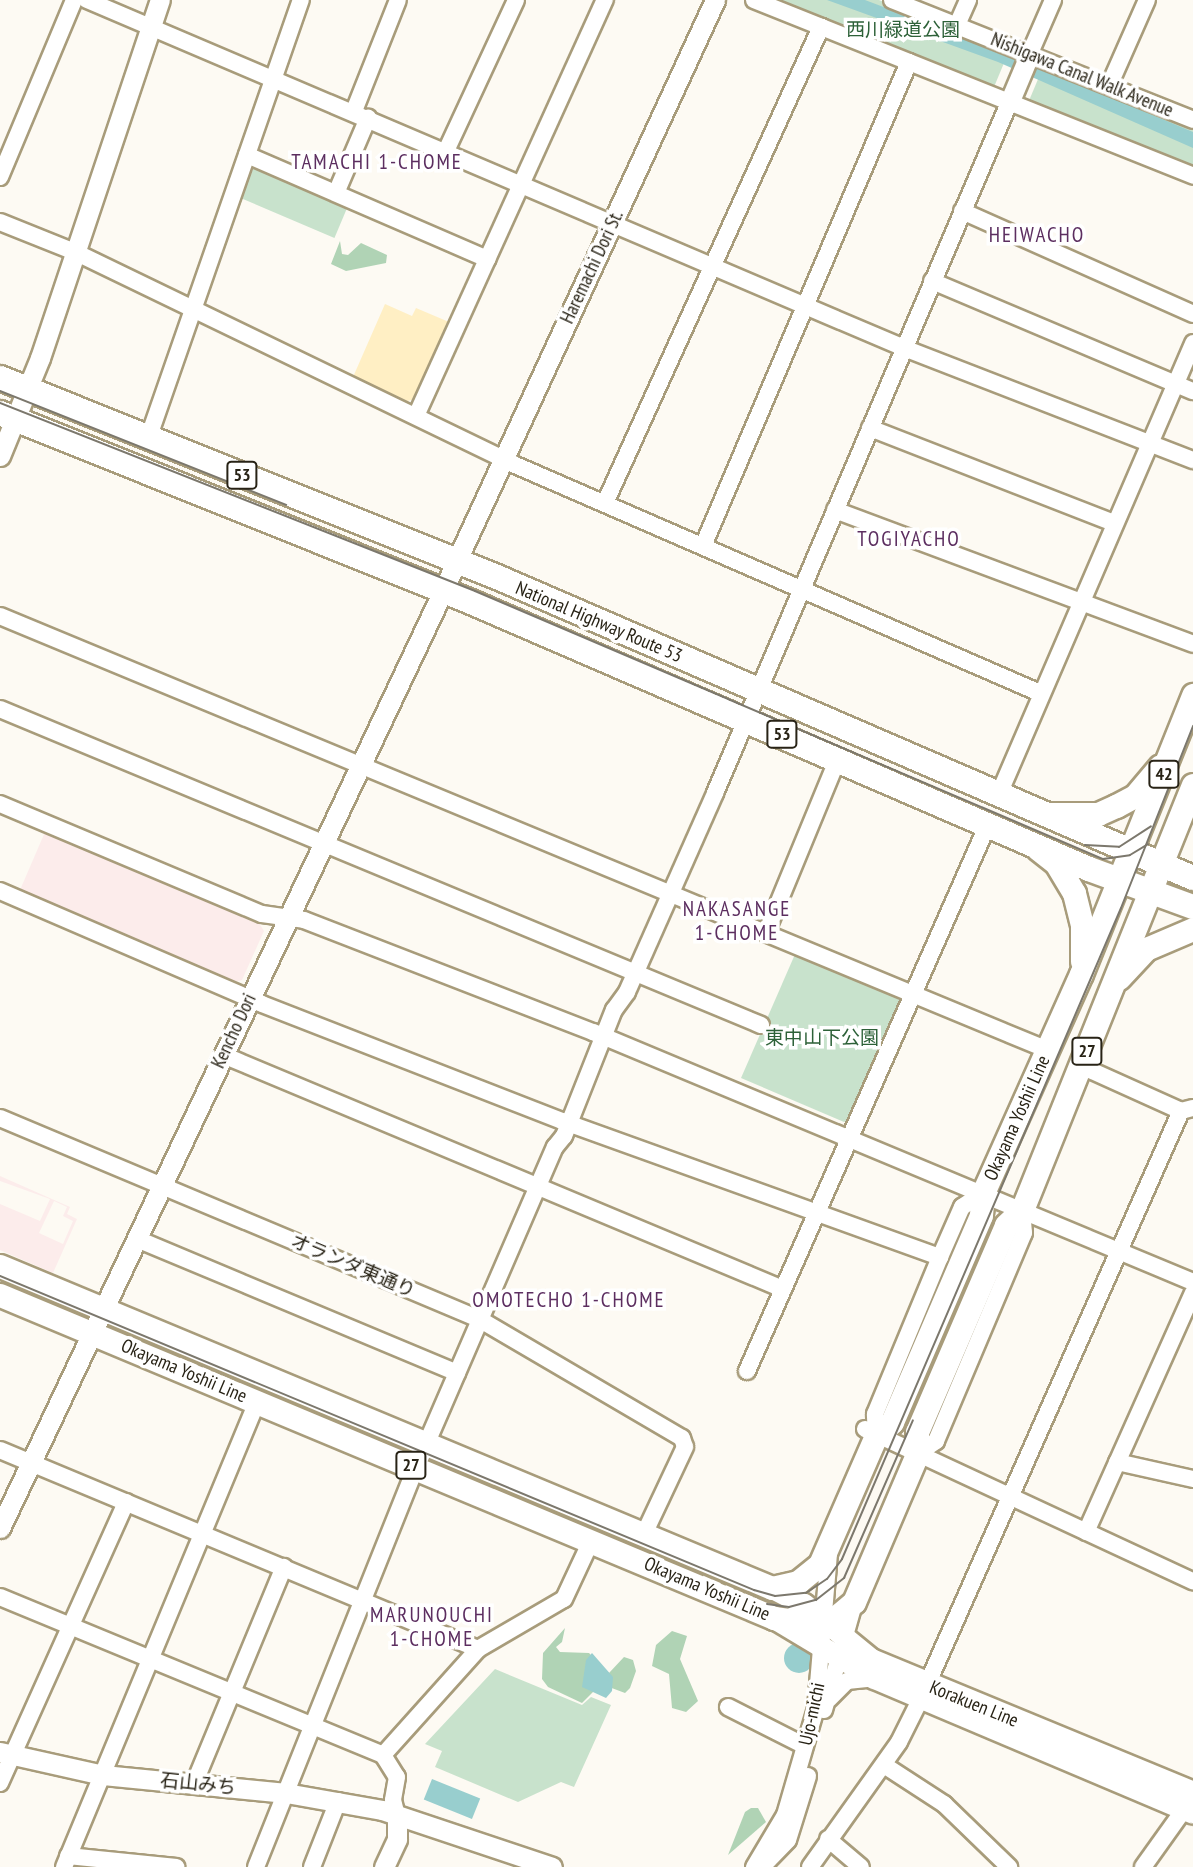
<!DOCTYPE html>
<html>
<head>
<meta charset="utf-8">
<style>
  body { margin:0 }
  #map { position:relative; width:1193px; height:1867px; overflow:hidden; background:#fdfaf3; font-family:"PT Sans Narrow","Noto Sans JP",sans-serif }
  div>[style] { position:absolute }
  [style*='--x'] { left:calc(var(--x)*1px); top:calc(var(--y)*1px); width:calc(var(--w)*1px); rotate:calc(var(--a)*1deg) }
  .built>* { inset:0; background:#ffefc4 }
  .industrial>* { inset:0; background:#fceceb }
  .green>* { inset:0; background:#c8e2cc; transform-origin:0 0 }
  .forest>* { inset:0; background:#b0d3b5 }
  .water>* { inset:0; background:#98cece; transform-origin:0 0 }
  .round { border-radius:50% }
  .roads { filter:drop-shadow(2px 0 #a89c7b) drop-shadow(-2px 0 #a89c7b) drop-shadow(0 2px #a89c7b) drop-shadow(0 -2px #a89c7b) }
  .minor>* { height:16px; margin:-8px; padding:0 8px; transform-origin:8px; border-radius:8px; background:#fff }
  .tertiary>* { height:19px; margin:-9.5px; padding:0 9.5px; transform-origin:9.5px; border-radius:9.5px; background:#fff }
  .secondary>* { height:21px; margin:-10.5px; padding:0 10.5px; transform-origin:10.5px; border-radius:10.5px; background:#fff }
  .primary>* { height:23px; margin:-11.5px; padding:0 11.5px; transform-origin:11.5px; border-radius:11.5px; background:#fff }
  .trunk>* { height:24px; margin:-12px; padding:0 12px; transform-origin:12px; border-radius:12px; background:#fff }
  .tram>* { height:2px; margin:-1px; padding:0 1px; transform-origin:1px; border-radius:1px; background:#7c786d }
  span { translate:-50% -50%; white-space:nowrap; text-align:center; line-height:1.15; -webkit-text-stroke:7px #fff; paint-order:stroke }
  .shield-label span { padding:2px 5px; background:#fff; border:2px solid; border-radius:5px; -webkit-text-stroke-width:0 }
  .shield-label { font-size:18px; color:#282316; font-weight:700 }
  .park-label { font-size:19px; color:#2d6138 }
  .street-label { font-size:19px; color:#282316 }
  .neighbourhood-label { font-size:21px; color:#5c2e60; letter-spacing:2px }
</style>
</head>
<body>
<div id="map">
  <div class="built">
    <i style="clip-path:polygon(385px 304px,412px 316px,416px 308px,449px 322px,415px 399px,407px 401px,353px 377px)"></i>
  </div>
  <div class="industrial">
    <i style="clip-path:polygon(45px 832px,257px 920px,264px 931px,242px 980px,234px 982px,20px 890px)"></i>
    <i style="clip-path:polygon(evenodd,0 1176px,70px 1207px,67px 1214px,77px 1219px,53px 1273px,0 1250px,0 1204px,40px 1221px,50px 1199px,0 1181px,0 1176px,54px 1201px,67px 1207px,63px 1216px,73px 1221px,63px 1244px,39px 1233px,54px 1201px)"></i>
  </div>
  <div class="green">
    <i style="clip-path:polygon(772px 0,879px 0,1009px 51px,994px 87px)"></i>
    <i style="clip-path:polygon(1044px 65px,1193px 127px,1193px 169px,1028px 103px)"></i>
    <i style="left:255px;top:164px;width:102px;height:37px;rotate:23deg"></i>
    <i style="clip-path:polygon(796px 952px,898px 997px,900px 1004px,852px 1118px,844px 1122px,741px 1078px)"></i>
    <i style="clip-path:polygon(495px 1669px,582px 1705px,591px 1697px,611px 1705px,574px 1787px,561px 1782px,518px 1802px,435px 1767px,442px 1751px,425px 1744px)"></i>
  </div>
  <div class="forest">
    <i style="clip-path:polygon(340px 241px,342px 254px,348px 255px,361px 243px,387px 255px,386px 263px,346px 271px,331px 264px)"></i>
    <i style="clip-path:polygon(565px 1628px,562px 1642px,556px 1647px,560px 1652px,589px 1653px,609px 1673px,624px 1657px,633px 1660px,636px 1671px,630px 1688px,625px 1693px,601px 1684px,582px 1703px,548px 1687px,542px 1679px,543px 1653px)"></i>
    <i style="clip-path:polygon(672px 1631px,687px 1636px,680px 1659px,698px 1701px,686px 1712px,672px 1708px,669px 1674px,652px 1666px,656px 1645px)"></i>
    <i style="clip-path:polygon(751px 1808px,758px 1808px,766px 1822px,728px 1855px,745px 1812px)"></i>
  </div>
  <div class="water">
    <i style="clip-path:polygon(827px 0,865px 0,1005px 53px,1193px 132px,1193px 148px,998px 62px)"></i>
    <i class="round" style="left:784px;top:1643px;width:30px;height:30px"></i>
    <i style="clip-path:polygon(592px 1653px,613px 1677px,612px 1691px,606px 1698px,582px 1687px,586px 1660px)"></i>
    <i style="left:432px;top:1779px;width:52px;height:22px;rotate:22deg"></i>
  </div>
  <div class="roads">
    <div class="minor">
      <i style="--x:87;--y:0;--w:888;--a:23.07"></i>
      <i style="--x:904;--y:348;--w:310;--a:21.2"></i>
      <i style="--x:754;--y:0;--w:473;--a:21.8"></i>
      <i style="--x:892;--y:0;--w:324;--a:21.7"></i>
      <i style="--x:957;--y:25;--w:27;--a:-66"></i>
      <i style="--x:1030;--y:53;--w:58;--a:-66.5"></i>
      <i style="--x:1109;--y:86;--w:94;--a:-66.2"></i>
      <i style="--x:354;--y:111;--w:119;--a:-68.4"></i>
      <i style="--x:446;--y:151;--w:166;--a:-65.1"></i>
      <i style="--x:247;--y:155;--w:262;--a:23.4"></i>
      <i style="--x:0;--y:177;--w:192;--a:-67.3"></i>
      <i style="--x:336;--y:193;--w:82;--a:-66.9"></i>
      <i style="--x:962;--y:211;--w:253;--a:24"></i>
      <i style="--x:0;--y:222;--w:81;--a:21.8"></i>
      <i style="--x:75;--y:252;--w:487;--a:25.8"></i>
      <i style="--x:513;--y:464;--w:575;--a:23.49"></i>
      <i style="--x:932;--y:281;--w:283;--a:22.9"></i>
      <i style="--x:416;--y:416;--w:457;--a:-65.6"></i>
      <i style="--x:870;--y:428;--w:262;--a:21.3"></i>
      <i style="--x:149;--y:436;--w:462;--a:-70.8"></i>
      <i style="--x:605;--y:503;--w:523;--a:-65.59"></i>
      <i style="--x:835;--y:510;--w:382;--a:20.5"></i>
      <i style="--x:703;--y:546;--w:526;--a:-66.94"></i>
      <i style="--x:0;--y:616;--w:1134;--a:22.5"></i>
      <i style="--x:0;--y:709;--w:824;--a:22.55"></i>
      <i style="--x:999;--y:794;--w:491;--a:-66.7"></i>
      <i style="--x:0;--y:804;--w:284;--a:22.8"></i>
      <i style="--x:262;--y:914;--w:42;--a:8.1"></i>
      <i style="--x:304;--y:920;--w:310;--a:21.2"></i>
      <i style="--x:593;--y:1032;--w:650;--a:22.62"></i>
      <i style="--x:0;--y:891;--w:285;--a:23.3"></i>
      <i style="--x:262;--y:1004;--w:322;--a:21.3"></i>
      <i style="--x:562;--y:1121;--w:402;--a:19.8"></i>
      <i style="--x:766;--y:933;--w:189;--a:-67.6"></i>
      <i style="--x:223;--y:1055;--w:607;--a:22.68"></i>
      <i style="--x:1081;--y:1066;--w:110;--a:24.2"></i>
      <i style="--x:1181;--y:1111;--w:12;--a:-14"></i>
      <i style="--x:0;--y:1118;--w:519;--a:22.76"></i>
      <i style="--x:479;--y:1319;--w:235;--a:30.4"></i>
      <i style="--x:682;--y:1438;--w:9;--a:72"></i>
      <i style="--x:685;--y:1447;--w:96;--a:115.2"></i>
      <i style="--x:137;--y:1239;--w:347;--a:22.7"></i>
      <i style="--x:747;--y:1371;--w:598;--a:-66.22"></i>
      <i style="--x:865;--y:1429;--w:362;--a:24.9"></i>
      <i style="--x:876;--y:1436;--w:22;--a:-93"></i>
      <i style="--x:875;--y:1414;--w:170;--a:-67.5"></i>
      <i style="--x:940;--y:1257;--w:55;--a:-66.3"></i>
      <i style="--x:962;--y:1207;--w:25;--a:-34"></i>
      <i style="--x:0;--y:1450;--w:518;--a:22.6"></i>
      <i style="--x:917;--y:1454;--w:23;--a:-34"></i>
      <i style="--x:936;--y:1441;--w:226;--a:-67.1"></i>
      <i style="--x:1024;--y:1233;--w:23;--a:-95"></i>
      <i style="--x:1117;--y:1462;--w:78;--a:12.6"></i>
      <i style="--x:1086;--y:1532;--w:262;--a:-65.9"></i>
      <i style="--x:0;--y:1597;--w:414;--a:22.4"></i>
      <i style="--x:383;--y:1755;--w:26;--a:58"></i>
      <i style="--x:397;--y:1777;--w:23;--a:100"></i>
      <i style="--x:393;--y:1800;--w:16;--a:76"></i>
      <i style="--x:829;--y:1699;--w:25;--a:-45"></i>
      <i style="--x:847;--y:1681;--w:27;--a:-6"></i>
      <i style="--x:728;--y:1707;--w:86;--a:26.9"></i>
      <i style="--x:824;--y:1710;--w:110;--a:-74.2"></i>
      <i style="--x:383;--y:1755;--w:142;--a:-48.1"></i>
      <i style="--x:478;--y:1649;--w:99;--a:-30.2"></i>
      <i style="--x:564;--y:1599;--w:64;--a:-65"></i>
      <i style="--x:884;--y:1765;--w:72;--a:33"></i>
      <i style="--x:944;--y:1804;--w:91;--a:44.1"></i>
      <i style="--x:0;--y:1783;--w:308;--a:-65.8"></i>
      <i style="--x:194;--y:1784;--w:235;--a:-67.5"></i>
      <i style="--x:828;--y:1839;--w:43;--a:40.3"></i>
      <i style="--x:68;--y:1856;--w:109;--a:5.8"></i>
      <i style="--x:64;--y:1867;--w:503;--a:-67.46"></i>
      <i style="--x:256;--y:1867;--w:420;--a:-68.2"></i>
      <i style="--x:412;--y:1477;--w:360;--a:-66.6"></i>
      <i style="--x:555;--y:1147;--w:14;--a:-51"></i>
      <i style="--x:564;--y:1136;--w:136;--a:-68.4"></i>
      <i style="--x:614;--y:1010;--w:22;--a:-54"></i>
      <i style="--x:627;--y:992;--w:218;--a:-66.1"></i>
      <i style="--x:715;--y:793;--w:750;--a:-66.92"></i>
      <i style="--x:312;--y:1867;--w:71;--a:-68.5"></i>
      <i style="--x:754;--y:1867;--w:61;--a:-59.2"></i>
      <i style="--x:785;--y:1815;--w:111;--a:-73.8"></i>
      <i style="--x:816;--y:1708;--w:157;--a:-85.2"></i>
      <i style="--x:762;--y:1867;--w:37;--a:-46"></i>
      <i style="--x:788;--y:1840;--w:67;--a:-72.6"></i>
      <i style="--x:810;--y:1867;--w:153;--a:-54.5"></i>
      <i style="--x:899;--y:1742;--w:49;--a:-63.4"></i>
      <i style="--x:921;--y:1698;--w:642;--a:-66.11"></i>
      <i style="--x:1143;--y:1867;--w:81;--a:-54.5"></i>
    </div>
    <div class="tertiary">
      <i style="--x:1009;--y:103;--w:54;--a:-67.2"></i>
      <i style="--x:0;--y:456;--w:106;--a:-67.8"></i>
      <i style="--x:40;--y:358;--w:378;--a:-71.5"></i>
      <i style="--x:0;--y:1528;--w:1015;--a:-64.7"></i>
      <i style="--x:434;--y:610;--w:672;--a:-65.27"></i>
      <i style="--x:0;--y:1752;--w:106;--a:12.6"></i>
      <i style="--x:103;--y:1775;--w:184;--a:5.6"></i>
      <i style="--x:286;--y:1793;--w:97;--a:10"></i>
      <i style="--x:382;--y:1810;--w:179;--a:18.5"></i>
      <i style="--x:384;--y:1867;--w:31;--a:-65"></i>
      <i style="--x:397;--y:1839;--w:23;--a:-90"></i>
    </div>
    <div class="secondary">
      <i style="--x:772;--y:1588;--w:36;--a:27"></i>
      <i style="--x:804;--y:1604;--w:87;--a:39.4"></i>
      <i style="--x:871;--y:1659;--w:348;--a:22.4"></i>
      <i style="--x:777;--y:1620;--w:113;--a:30.9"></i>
      <i style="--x:874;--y:1678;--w:346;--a:22.9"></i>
    </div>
    <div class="primary">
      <i style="--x:1048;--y:814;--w:50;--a:0"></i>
      <i style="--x:1098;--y:814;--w:20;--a:-24"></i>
      <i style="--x:1116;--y:806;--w:21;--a:-28"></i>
      <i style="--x:1135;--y:796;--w:39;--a:-50"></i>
      <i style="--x:1038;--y:849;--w:23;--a:38"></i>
      <i style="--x:1056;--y:863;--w:35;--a:59"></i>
      <i style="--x:1074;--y:893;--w:33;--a:76"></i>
      <i style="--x:1082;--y:925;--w:36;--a:90"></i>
      <i style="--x:1119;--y:978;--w:40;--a:-47"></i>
      <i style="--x:1146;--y:949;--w:51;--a:-23.1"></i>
      <i style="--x:0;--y:1266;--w:836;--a:22.64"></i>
      <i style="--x:772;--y:1588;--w:27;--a:-13"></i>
      <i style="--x:798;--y:1582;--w:28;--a:-39"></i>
      <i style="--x:820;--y:1564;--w:140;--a:-66.4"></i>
      <i style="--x:876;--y:1436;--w:21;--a:-41"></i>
      <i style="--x:892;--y:1422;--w:225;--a:-66.7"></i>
      <i style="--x:981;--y:1215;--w:22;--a:-85"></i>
      <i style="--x:983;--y:1193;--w:240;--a:-65.9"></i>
      <i style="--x:1081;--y:974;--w:301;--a:-68.1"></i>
      <i style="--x:0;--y:1295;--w:839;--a:22.65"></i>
      <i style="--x:774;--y:1618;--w:37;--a:8"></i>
      <i style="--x:811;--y:1623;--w:26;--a:-13"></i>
      <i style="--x:836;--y:1617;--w:23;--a:-40"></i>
      <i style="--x:854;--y:1602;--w:161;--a:-66.9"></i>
      <i style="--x:917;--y:1454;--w:22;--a:-90"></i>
      <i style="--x:917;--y:1432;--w:225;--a:-66.7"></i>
      <i style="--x:1006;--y:1225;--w:22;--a:-43"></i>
      <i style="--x:1022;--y:1210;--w:458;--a:-68.1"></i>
    </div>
    <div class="trunk">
      <i style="--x:0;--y:378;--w:535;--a:21.82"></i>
      <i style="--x:497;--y:577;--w:758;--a:23.39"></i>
      <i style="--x:0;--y:413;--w:508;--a:21.86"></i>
      <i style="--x:471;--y:602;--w:673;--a:23.37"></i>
      <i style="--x:1089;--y:869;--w:111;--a:20.1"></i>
    </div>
  </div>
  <div class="tram">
    <i style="--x:0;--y:391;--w:308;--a:21.7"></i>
    <i style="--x:0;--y:403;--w:511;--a:21.59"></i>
    <i style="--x:475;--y:591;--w:683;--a:23.11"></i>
    <i style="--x:1103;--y:859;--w:27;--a:-8"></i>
    <i style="--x:1130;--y:855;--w:21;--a:-31"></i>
    <i style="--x:1085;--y:845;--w:34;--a:3"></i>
    <i style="--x:1119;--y:847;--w:38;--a:-33"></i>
    <i style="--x:0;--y:1276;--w:817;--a:22.61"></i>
    <i style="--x:754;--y:1590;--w:22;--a:16"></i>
    <i style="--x:775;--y:1596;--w:31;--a:-6"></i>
    <i style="--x:806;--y:1593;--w:25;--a:-34"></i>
    <i style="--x:827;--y:1579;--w:25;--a:-53"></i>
    <i style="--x:842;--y:1559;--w:708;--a:-66.8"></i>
    <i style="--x:1121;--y:908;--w:196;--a:-68.4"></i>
    <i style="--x:767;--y:1604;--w:22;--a:8"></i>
    <i style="--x:789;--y:1607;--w:28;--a:-15"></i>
    <i style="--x:816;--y:1600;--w:36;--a:-38"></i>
    <i style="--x:844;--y:1578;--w:172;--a:-66.4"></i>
  </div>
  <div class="shield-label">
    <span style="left:242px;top:475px">53</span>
    <span style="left:782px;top:734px">53</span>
    <span style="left:1164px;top:774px">42</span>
    <span style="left:1087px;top:1051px">27</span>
    <span style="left:411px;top:1465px">27</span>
  </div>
  <div class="park-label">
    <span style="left:903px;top:30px">西川緑道公園</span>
    <span style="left:822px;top:1038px">東中山下公園</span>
  </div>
  <div class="street-label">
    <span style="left:1082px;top:75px;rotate:22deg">Nishigawa Canal Walk Avenue</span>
    <span style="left:592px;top:267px;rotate:-65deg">Haremachi Dori St.</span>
    <span style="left:599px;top:622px;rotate:23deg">National Highway Route 53</span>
    <span style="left:234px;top:1031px;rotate:-65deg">Kencho Dori</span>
    <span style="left:1017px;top:1118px;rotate:-66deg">Okayama Yoshii Line</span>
    <span style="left:353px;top:1266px;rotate:23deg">オランダ東通り</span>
    <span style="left:184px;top:1371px;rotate:23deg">Okayama Yoshii Line</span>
    <span style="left:707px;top:1589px;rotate:23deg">Okayama Yoshii Line</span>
    <span style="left:974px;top:1704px;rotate:22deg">Korakuen Line</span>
    <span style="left:812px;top:1714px;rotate:-78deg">Ujo-michi</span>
    <span style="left:198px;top:1784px;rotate:6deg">石山みち</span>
  </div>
  <div class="neighbourhood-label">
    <span style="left:377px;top:162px">TAMACHI 1-CHOME</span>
    <span style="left:1037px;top:235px">HEIWACHO</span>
    <span style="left:909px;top:539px">TOGIYACHO</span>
    <span style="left:737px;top:921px">NAKASANGE<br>1-CHOME</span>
    <span style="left:569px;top:1300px">OMOTECHO 1-CHOME</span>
    <span style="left:432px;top:1627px">MARUNOUCHI<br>1-CHOME</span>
  </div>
</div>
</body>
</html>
